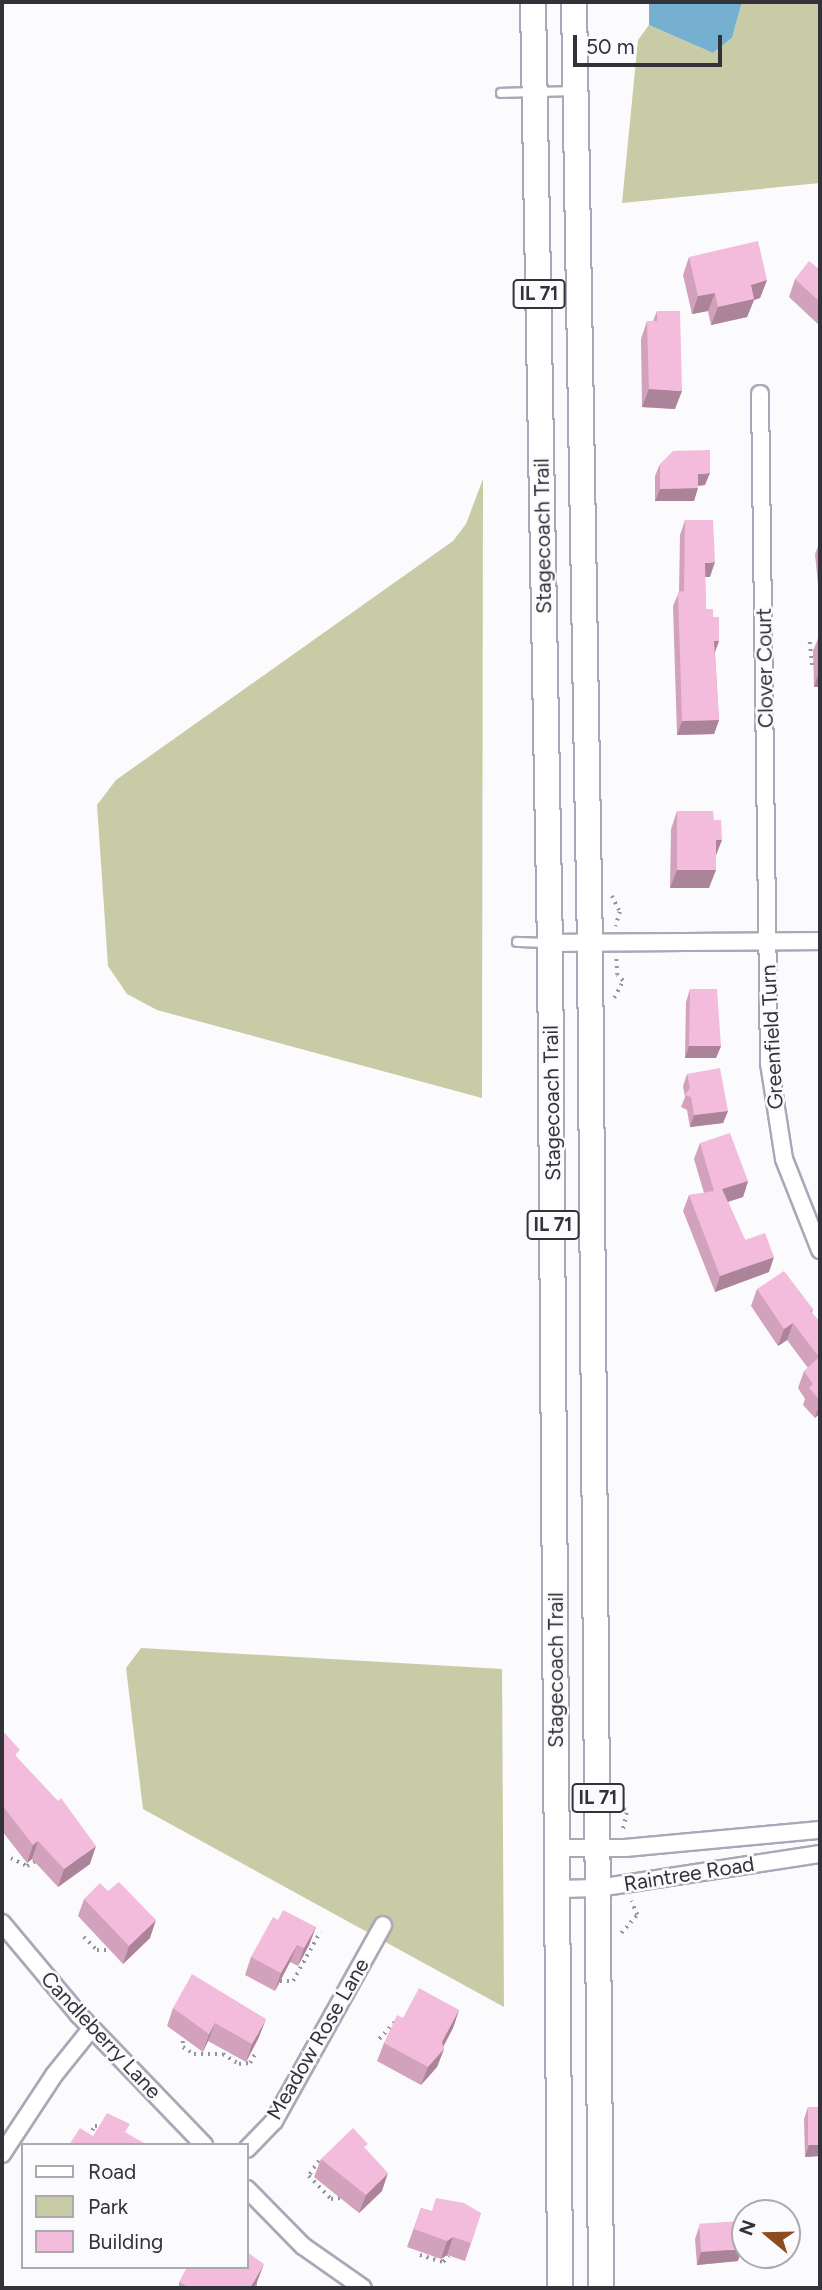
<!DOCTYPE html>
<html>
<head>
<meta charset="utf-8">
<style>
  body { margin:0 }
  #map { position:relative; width:822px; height:2290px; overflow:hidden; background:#fbfafd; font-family:Figtree,sans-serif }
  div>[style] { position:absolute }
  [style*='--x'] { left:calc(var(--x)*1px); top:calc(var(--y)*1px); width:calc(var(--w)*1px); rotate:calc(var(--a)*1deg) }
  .green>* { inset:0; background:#c8cba5 }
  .water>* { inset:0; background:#75b0d0 }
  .path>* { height:3.5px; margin-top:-1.75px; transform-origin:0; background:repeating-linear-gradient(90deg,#97959a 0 2px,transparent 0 7px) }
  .roads { filter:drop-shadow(2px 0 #ada6b8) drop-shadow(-2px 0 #ada6b8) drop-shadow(0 2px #ada6b8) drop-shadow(0 -2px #ada6b8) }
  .lane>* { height:8px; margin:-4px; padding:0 4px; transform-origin:4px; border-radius:4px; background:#fff }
  .street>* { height:16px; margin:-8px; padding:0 8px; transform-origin:8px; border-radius:8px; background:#fff }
  .primary>* { height:24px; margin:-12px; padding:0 12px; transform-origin:12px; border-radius:12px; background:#fff }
  .wall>* { inset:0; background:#d2a2bd; transform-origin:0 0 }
  .shaded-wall>* { inset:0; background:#ab849a }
  .building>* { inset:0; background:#f4bcdc; transform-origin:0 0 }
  span { translate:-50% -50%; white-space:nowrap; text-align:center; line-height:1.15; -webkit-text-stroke:5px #fbfafd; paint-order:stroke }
  .shield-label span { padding:2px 5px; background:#fbfafd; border:2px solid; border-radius:5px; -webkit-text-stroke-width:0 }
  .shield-label { font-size:19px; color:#343239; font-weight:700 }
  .street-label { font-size:21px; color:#343239 }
  .frame { position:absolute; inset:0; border:4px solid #343239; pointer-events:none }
  .legend { position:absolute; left:21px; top:2143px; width:228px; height:126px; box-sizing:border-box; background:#fbfafd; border:2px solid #abaaaf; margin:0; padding:9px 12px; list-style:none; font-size:21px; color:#343239 }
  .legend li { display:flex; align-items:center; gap:14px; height:35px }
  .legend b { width:35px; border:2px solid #abaaaf }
  .north { position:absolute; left:731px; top:2199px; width:70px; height:70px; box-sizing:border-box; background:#fbfafd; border:2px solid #abaaaf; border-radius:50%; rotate:289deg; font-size:19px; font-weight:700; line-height:28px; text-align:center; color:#343239 }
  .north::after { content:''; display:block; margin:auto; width:24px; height:32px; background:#8e4b1d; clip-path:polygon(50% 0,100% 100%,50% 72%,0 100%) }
  .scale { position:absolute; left:573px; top:35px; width:149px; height:32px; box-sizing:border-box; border:4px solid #343239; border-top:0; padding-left:9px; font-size:21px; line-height:24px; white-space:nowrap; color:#343239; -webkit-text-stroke:5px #fbfafd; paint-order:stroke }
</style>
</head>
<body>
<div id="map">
  <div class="green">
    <i style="clip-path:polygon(742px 2px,820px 2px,820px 183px,622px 203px,638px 40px,649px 25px,713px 53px,732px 38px)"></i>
    <i style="clip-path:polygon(483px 479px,482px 1098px,157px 1010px,127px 994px,108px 966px,97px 805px,116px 780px,453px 541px,466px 524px)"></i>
    <i style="clip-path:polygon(141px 1648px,502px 1669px,504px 2007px,143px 1809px,126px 1668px)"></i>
  </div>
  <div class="water">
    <i style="clip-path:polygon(649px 2px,742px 2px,732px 38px,713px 53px,649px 25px)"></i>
  </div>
  <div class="path">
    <i style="--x:810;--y:642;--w:28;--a:84"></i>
    <i style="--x:612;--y:896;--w:18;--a:63"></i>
    <i style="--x:620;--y:912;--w:15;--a:106"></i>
    <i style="--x:614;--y:998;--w:19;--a:-62"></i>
    <i style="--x:623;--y:981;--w:8;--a:-135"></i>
    <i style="--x:617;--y:975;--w:17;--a:-93"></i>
    <i style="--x:620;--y:1803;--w:12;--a:55"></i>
    <i style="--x:627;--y:1813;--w:18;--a:103"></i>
    <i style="--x:11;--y:1858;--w:18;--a:27"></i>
    <i style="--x:27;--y:1866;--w:10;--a:-29"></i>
    <i style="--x:621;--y:1933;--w:24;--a:-48"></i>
    <i style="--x:637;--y:1915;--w:15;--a:-113"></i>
    <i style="--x:84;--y:1937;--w:18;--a:45"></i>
    <i style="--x:97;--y:1950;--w:12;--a:0"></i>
    <i style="--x:280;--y:1981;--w:13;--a:0"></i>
    <i style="--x:293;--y:1981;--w:56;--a:-61.1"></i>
    <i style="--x:379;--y:2039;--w:23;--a:-47"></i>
    <i style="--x:183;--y:2041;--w:6;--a:90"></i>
    <i style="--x:183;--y:2047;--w:13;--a:32"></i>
    <i style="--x:194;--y:2054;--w:29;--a:0"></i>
    <i style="--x:223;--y:2054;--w:19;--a:32"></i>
    <i style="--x:239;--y:2064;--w:11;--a:-5"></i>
    <i style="--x:250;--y:2063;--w:13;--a:-61"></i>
    <i style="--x:88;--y:2136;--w:12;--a:-55"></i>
    <i style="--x:95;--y:2126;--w:8;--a:0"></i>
    <i style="--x:319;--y:2161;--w:18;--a:124"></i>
    <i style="--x:309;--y:2176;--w:32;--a:46"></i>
    <i style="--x:331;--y:2199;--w:9;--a:-6"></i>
    <i style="--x:420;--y:2255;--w:24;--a:17"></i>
    <i style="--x:443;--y:2262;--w:8;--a:-45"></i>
  </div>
  <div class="roads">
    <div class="lane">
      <i style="--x:501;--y:93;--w:71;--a:-1.6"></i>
      <i style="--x:517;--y:942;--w:32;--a:2"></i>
    </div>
    <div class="street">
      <i style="--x:760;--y:394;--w:669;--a:89.23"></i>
      <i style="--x:769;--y:1063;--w:97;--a:81.1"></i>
      <i style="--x:784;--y:1159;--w:98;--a:68.4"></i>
      <i style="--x:550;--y:943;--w:270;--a:-0.4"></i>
      <i style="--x:557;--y:1848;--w:68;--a:0"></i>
      <i style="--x:625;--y:1848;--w:196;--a:-5.3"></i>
      <i style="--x:558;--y:1889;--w:40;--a:-1.4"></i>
      <i style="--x:598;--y:1888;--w:225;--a:-8.7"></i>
      <i style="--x:2;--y:1923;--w:119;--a:50.1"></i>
      <i style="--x:78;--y:2014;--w:182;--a:46.1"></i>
      <i style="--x:247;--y:2149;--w:39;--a:-46"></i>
      <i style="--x:274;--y:2121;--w:224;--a:-60.9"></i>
      <i style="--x:2;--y:2154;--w:95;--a:-56.6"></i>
      <i style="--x:54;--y:2075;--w:59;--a:-51.2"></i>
      <i style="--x:247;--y:2189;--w:80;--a:45.5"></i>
      <i style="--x:303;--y:2246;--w:73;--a:35"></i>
    </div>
    <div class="primary">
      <i style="--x:533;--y:2;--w:941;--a:88.97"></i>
      <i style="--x:550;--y:943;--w:1345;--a:89.57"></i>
      <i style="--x:574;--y:2;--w:942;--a:89.03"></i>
      <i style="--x:590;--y:944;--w:1344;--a:89.53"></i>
    </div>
  </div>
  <div class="wall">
    <i style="clip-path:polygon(689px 257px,767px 280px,760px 298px,754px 300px,747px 317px,711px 325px,708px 311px,692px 314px,683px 275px)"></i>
    <i style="clip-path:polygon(820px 266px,820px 326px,789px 297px,795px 279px,818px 268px)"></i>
    <i style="clip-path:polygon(657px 311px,675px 409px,642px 407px,641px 339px,647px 321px,653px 321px)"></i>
    <i style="clip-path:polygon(660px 464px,705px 485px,698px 486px,694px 501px,655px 501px,655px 476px)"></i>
    <i style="clip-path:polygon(685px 520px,710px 577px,705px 577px,706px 609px,715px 653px,719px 720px,714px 734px,677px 735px,673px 606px,679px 592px,680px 535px)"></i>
    <i style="clip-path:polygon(820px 541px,820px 605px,815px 554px)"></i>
    <i style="clip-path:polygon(819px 636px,820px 636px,820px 687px,814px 687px,813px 651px)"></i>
    <i style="clip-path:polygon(677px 811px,716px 855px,709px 888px,670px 888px,671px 829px)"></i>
    <i style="clip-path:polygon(690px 989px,721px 1046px,716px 1058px,685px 1058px,686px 1002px)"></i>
    <i style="clip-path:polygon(687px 1074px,728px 1111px,723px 1123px,690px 1127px,687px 1110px,681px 1107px,685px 1097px,683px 1086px)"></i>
    <i style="clip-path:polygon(700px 1143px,748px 1181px,743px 1197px,728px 1202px,745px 1240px,769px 1272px,715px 1292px,683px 1211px,689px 1195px,704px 1193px,694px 1159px)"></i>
    <i style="clip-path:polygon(757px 1289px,813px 1309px,812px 1313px,820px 1322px,820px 1413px,815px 1418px,803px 1405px,805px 1399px,798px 1388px,804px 1371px,808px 1368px,787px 1340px,778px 1346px,751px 1306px)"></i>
    <i style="clip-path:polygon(2px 1730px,17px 1758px,90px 1864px,58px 1887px,32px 1859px,27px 1863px,2px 1831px)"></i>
    <i style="clip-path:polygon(108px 1891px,150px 1938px,123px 1964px,78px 1916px,84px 1899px)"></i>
    <i style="clip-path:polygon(278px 1920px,316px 1927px,309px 1945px,298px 1966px,290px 1962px,275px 1991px,245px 1975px,251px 1957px)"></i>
    <i style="clip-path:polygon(173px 2008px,259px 2037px,246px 2062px,208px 2041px,203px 2052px,167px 2026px)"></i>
    <i style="clip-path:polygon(459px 2010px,453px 2028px,443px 2046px,444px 2049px,437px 2067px,421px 2085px,377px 2061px,384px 2043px,403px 2018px)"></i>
    <i style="clip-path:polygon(808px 2107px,820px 2156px,805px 2157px,804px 2119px)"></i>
    <i style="clip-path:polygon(366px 2149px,382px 2191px,359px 2213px,314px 2177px,321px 2159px)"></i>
    <i style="clip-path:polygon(421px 2208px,431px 2211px,481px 2213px,465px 2261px,447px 2255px,441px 2259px,407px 2247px)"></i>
    <i style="clip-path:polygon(699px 2227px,738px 2261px,697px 2265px,695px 2239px)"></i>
    <i style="left:179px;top:2282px;width:78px;height:6px"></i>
  </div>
  <div class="shaded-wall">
    <i style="clip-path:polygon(767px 280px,760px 298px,754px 300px,747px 317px,711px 325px,718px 307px,751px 285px)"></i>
    <i style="clip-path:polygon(715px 293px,708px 311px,692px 314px,698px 296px)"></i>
    <i style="clip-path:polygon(649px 389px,682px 391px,675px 409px,642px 407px)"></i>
    <i style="clip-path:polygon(710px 473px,705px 485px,694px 486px,698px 474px)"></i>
    <i style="clip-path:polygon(698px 488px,694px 501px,655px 501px,660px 489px)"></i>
    <i style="clip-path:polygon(715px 562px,710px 577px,700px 577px,705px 563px)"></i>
    <i style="clip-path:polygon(714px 641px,719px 641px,714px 655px)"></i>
    <i style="clip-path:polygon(819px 672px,820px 672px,820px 687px,814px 687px)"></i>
    <i style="clip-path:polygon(719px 720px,714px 734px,677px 735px,682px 721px)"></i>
    <i style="clip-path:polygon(716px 840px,722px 840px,715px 858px)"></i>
    <i style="clip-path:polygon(677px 870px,716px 870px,709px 888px,670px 888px)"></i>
    <i style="clip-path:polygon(689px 1046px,721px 1046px,716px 1058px,685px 1058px)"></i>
    <i style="clip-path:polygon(728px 1111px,723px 1123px,690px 1127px,694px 1115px)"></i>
    <i style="clip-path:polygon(748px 1181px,743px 1197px,717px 1205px,722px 1189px)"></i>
    <i style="clip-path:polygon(774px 1257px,769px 1272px,715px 1292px,720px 1276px)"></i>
    <i style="clip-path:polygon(793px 1323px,787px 1340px,778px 1346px,784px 1329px)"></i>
    <i style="clip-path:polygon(820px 1402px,820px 1413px,815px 1418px)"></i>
    <i style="clip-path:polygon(38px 1841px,32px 1859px,27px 1863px,33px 1845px)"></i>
    <i style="clip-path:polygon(96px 1846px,90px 1864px,58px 1887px,64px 1869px)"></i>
    <i style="clip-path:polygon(156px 1920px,150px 1938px,123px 1964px,129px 1946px)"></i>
    <i style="clip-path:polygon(316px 1927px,309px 1945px,298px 1966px,304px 1948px)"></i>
    <i style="clip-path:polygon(297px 1945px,290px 1962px,275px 1991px,281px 1973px)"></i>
    <i style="clip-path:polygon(459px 2010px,453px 2028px,439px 2055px,444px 2049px,437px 2067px,421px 2085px,428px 2067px)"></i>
    <i style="clip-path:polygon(266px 2019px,259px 2037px,246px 2062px,252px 2044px)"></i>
    <i style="clip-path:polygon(215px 2023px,208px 2041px,203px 2052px,209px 2034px)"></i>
    <i style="clip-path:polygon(820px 2144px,820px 2156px,805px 2157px,809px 2145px)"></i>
    <i style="clip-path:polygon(388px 2173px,382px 2191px,359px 2213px,366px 2195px)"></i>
    <i style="clip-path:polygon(453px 2237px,447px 2255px,441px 2259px,447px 2241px)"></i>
    <i style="clip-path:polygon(742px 2249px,738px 2261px,697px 2265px,701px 2252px)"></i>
    <i style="clip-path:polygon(264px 2264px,257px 2282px,253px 2288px,250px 2288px)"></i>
  </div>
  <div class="building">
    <i style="clip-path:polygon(758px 241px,767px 280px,751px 285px,754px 299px,718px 307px,715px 293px,698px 296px,689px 257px)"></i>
    <i style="clip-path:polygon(809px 261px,818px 268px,820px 266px,820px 302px,795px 279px)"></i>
    <i style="clip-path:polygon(657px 311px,680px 311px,682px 391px,649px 389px,647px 321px,657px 321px)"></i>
    <i style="clip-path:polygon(710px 450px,710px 473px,698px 474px,698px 488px,660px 489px,660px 464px,673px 451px)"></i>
    <i style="clip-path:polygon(685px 520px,713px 520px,715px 562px,705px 563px,706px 609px,713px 609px,713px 617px,719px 617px,719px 641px,714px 641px,719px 720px,682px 721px,678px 592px,684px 591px)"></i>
    <i style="left:819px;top:636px;width:1px;height:36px"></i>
    <i style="clip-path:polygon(677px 811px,713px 811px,714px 820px,721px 820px,722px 840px,716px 840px,716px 870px,677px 870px)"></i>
    <i style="clip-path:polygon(690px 989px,717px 989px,721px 1046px,689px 1046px)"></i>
    <i style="clip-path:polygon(720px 1068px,728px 1111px,694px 1115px,691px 1097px,685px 1095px,690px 1088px,687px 1074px)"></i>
    <i style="clip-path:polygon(730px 1133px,748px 1181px,722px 1189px,745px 1240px,765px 1233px,774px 1257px,720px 1276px,689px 1195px,714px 1191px,700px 1143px)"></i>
    <i style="clip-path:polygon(784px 1271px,813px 1309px,810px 1311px,820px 1322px,820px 1400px,809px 1388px,813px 1384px,804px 1371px,819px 1357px,793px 1323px,784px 1329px,757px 1289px)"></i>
    <i style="clip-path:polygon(2px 1730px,20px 1750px,15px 1755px,58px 1801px,61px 1798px,96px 1846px,64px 1869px,38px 1841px,33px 1845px,2px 1805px)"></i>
    <i style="clip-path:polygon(119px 1882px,156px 1920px,129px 1946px,84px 1899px,100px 1883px,108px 1891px)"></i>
    <i style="clip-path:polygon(283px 1910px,316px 1927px,304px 1948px,297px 1945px,281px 1973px,251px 1957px,273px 1917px,278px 1920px)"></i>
    <i style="clip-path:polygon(192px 1974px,266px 2019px,252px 2044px,215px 2023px,209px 2034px,173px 2008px)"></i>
    <i style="clip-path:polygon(419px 1988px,459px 2010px,442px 2042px,444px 2049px,428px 2067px,384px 2043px,397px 2015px,403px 2018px)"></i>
    <i style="left:808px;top:2107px;width:12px;height:38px"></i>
    <i style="clip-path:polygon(107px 2113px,130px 2124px,125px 2132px,147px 2145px,69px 2145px,80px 2128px,93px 2136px)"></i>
    <i style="clip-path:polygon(353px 2128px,368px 2144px,364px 2147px,388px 2173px,366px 2195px,321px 2159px)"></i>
    <i style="clip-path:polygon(436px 2198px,464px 2203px,481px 2213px,471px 2243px,453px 2237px,447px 2241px,414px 2229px,421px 2208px,432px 2211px)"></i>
    <i style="left:740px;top:2221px;width:28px;height:41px;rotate:86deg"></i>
    <i style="clip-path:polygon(247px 2252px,264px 2264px,250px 2288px,190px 2288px,179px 2282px,187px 2267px,247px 2267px)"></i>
  </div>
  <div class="shield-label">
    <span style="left:539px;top:294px">IL 71</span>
    <span style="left:553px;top:1225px">IL 71</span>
    <span style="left:598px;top:1798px">IL 71</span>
  </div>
  <div class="street-label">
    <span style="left:543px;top:536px;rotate:-91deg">Stagecoach Trail</span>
    <span style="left:765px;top:668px;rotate:-91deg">Clover Court</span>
    <span style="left:772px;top:1037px;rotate:-93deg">Greenfield Turn</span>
    <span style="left:552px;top:1103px;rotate:-91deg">Stagecoach Trail</span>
    <span style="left:556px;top:1670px;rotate:-90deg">Stagecoach Trail</span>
    <span style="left:689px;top:1874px;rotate:-9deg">Raintree Road</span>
    <span style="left:101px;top:2035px;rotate:47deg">Candleberry Lane</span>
    <span style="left:318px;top:2039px;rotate:-60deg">Meadow Rose Lane</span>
  </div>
  <div class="frame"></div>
  <ul class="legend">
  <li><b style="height:9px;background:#fff"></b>Road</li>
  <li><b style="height:19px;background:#c8cba5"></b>Park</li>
  <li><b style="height:19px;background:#f4bcdc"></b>Building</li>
  </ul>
  <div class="north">N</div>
  <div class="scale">50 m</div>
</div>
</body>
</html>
